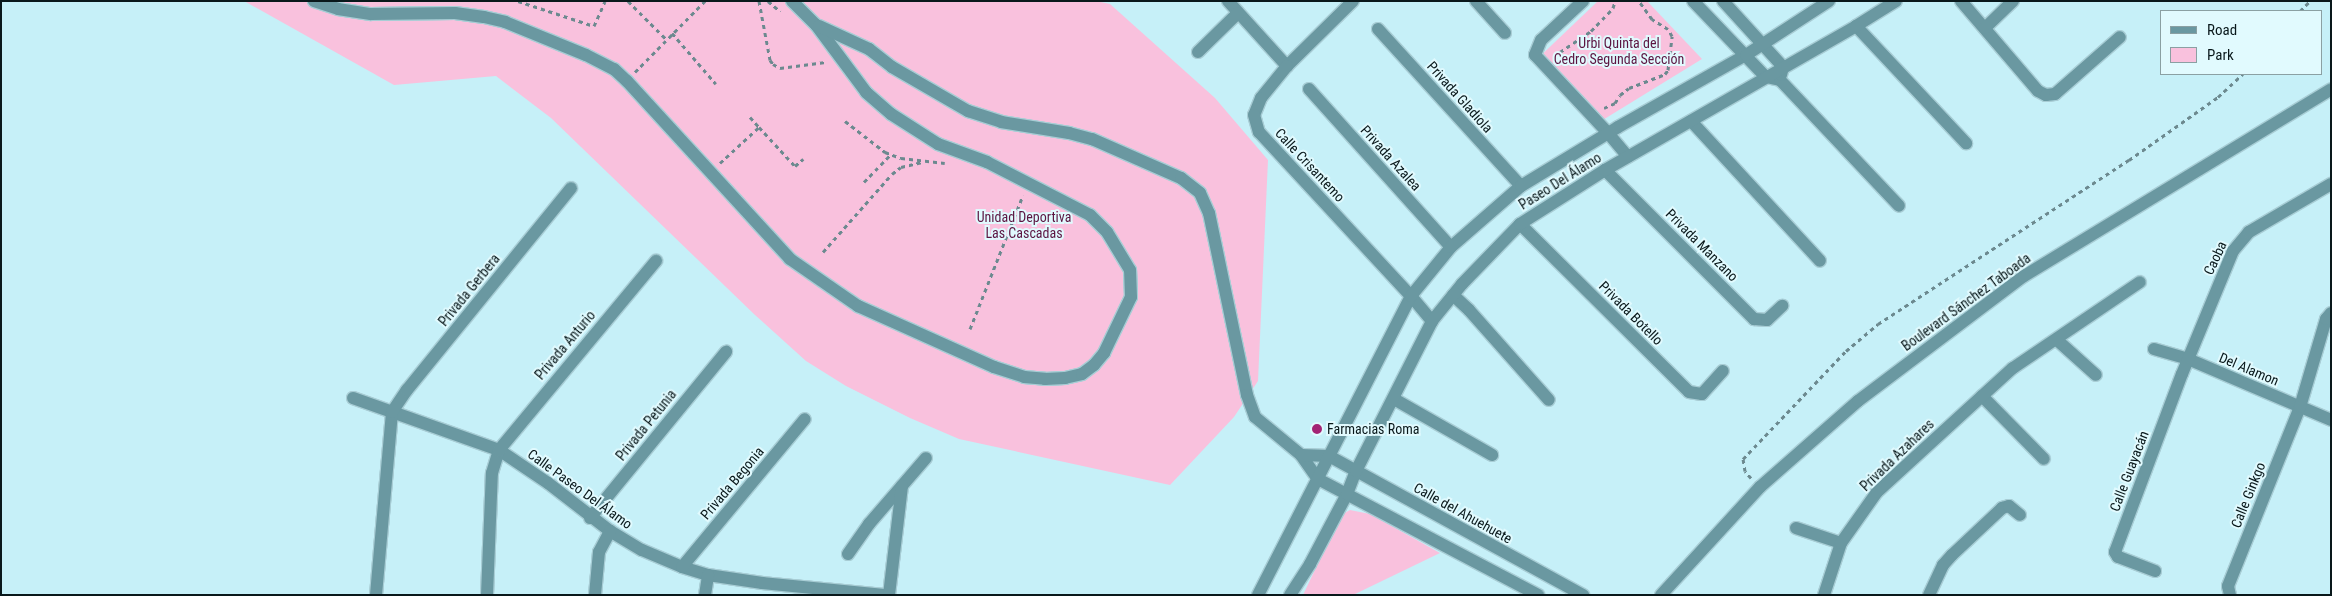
<!DOCTYPE html>
<html>
<head>
<meta charset="utf-8">
<style>
  body { margin:0 }
  #map { position:relative; width:2332px; height:596px; overflow:hidden; background:#c6f0f8; font-family:"Roboto Condensed",sans-serif }
  div>[style] { position:absolute }
  [style*='--x'] { left:calc(var(--x)*1px); top:calc(var(--y)*1px); width:calc(var(--w)*1px); rotate:calc(var(--a)*1deg) }
  .green>* { inset:0; background:#f9c1dd }
  .path>* { height:3px; margin-top:-1.5px; transform-origin:0; background:repeating-linear-gradient(90deg,#6c898f 0 4px,transparent 0 8px) }
  .roads { filter:drop-shadow(1px 0 #a8cdd5) drop-shadow(-1px 0 #a8cdd5) drop-shadow(0 1px #a8cdd5) drop-shadow(0 -1px #a8cdd5) }
  .minor>* { height:12px; margin:-6px; padding:0 6px; transform-origin:6px; border-radius:6px; background:#6a98a1 }
  .dots>* { width:14px; height:14px; translate:-50% -50%; box-sizing:border-box; border:2px solid #e1fafe; border-radius:50% }
  span { translate:-50% -50%; white-space:nowrap; text-align:center; line-height:1.15; -webkit-text-stroke:4px #e1fafe; paint-order:stroke }
  .park-label { font-size:14px; color:#5c1441 }
  .street-label { font-size:14px; color:#09181b }
  .poi-label { font-size:14px; color:#09181b }
  .left { translate:0 -50%; text-align:left }
  .frame { position:absolute; inset:0; border:2px solid #09181b; pointer-events:none }
  .legend { position:absolute; left:2160px; top:10px; width:162px; height:65px; box-sizing:border-box; background:#e1fafe; border:1px solid #8ba0a3; margin:0; padding:6px 9px; list-style:none; font-size:15px; color:#09181b }
  .legend li { display:flex; align-items:center; gap:10px; height:25px }
  .legend b { width:25px; border:1px solid #8ba0a3 }
</style>
</head>
<body>
<div id="map">
  <div class="green">
    <i style="clip-path:polygon(244px 1px,1096px 1px,1110px 4px,1215px 98px,1268px 160px,1258px 381px,1234px 417px,1170px 485px,959px 439px,910px 418px,846px 386px,806px 361px,755px 315px,551px 118px,496px 76px,394px 85px)"></i>
    <i style="clip-path:polygon(1598px 1px,1647px 1px,1702px 59px,1593px 126px,1534px 62px)"></i>
    <i style="clip-path:polygon(1350px 510px,1370px 514px,1440px 553px,1353px 595px,1303px 595px,1341px 515px)"></i>
  </div>
  <div class="path">
    <i style="--x:518;--y:1;--w:80;--a:18.2"></i>
    <i style="--x:594;--y:26;--w:27;--a:-66"></i>
    <i style="--x:628;--y:1;--w:54;--a:45"></i>
    <i style="--x:759;--y:1;--w:60;--a:79.4"></i>
    <i style="--x:770;--y:60;--w:5;--a:53"></i>
    <i style="--x:773;--y:64;--w:8;--a:30"></i>
    <i style="--x:780;--y:68;--w:46;--a:-7.4"></i>
    <i style="--x:768;--y:1;--w:16;--a:40"></i>
    <i style="--x:2300;--y:11;--w:14;--a:-45"></i>
    <i style="--x:672;--y:33;--w:67;--a:49.2"></i>
    <i style="--x:1556;--y:59;--w:8;--a:-60"></i>
    <i style="--x:1560;--y:52;--w:37;--a:-34"></i>
    <i style="--x:1591;--y:31;--w:32;--a:-46"></i>
    <i style="--x:1613;--y:8;--w:7;--a:-74"></i>
    <i style="--x:635;--y:72;--w:100;--a:-45.4"></i>
    <i style="--x:1604;--y:108;--w:12;--a:-24"></i>
    <i style="--x:1615;--y:103;--w:9;--a:-58"></i>
    <i style="--x:1620;--y:95;--w:11;--a:-38"></i>
    <i style="--x:1629;--y:88;--w:39;--a:-21"></i>
    <i style="--x:1665;--y:74;--w:5;--a:-53"></i>
    <i style="--x:1668;--y:70;--w:34;--a:-83"></i>
    <i style="--x:1672;--y:36;--w:8;--a:-120"></i>
    <i style="--x:1668;--y:29;--w:19;--a:-148"></i>
    <i style="--x:1652;--y:19;--w:22;--a:-126"></i>
    <i style="--x:750;--y:117;--w:13;--a:48"></i>
    <i style="--x:845;--y:121;--w:51;--a:37.8"></i>
    <i style="--x:885;--y:152;--w:17;--a:21"></i>
    <i style="--x:901;--y:158;--w:44;--a:6.5"></i>
    <i style="--x:720;--y:163;--w:53;--a:-42.7"></i>
    <i style="--x:759;--y:127;--w:53;--a:47.3"></i>
    <i style="--x:795;--y:166;--w:11;--a:-41"></i>
    <i style="--x:864;--y:182;--w:39;--a:-46"></i>
    <i style="--x:823;--y:252;--w:104;--a:-48.5"></i>
    <i style="--x:892;--y:174;--w:11;--a:-38"></i>
    <i style="--x:901;--y:167;--w:23;--a:-13"></i>
    <i style="--x:970;--y:329;--w:144;--a:-68.4"></i>
    <i style="--x:1751;--y:478;--w:9;--a:-131"></i>
    <i style="--x:1745;--y:471;--w:12;--a:-99"></i>
    <i style="--x:1743;--y:459;--w:149;--a:-46.4"></i>
    <i style="--x:1846;--y:351;--w:42;--a:-40.2"></i>
    <i style="--x:1878;--y:324;--w:300;--a:-33.2"></i>
    <i style="--x:2129;--y:160;--w:109;--a:-35.3"></i>
    <i style="--x:2218;--y:97;--w:34;--a:-43"></i>
  </div>
  <div class="roads">
    <div class="minor">
      <i style="--x:314;--y:1;--w:25;--a:18"></i>
      <i style="--x:338;--y:9;--w:33;--a:9"></i>
      <i style="--x:371;--y:14;--w:84;--a:-0.7"></i>
      <i style="--x:455;--y:13;--w:29;--a:8"></i>
      <i style="--x:484;--y:17;--w:22;--a:13"></i>
      <i style="--x:505;--y:22;--w:87;--a:22.2"></i>
      <i style="--x:586;--y:55;--w:31;--a:27"></i>
      <i style="--x:614;--y:69;--w:18;--a:43"></i>
      <i style="--x:627;--y:81;--w:241;--a:47.5"></i>
      <i style="--x:790;--y:259;--w:83;--a:34.7"></i>
      <i style="--x:858;--y:306;--w:149;--a:24.2"></i>
      <i style="--x:994;--y:367;--w:32;--a:18"></i>
      <i style="--x:1024;--y:377;--w:21;--a:5"></i>
      <i style="--x:1045;--y:379;--w:20;--a:-3"></i>
      <i style="--x:1065;--y:378;--w:17;--a:-13"></i>
      <i style="--x:1082;--y:374;--w:15;--a:-37"></i>
      <i style="--x:1094;--y:365;--w:16;--a:-50"></i>
      <i style="--x:1104;--y:353;--w:62;--a:-64.3"></i>
      <i style="--x:1131;--y:297;--w:27;--a:-92"></i>
      <i style="--x:1130;--y:270;--w:44;--a:-121.2"></i>
      <i style="--x:1107;--y:232;--w:24;--a:-135"></i>
      <i style="--x:1090;--y:215;--w:116;--a:-152.8"></i>
      <i style="--x:987;--y:162;--w:52;--a:-159.8"></i>
      <i style="--x:938;--y:144;--w:56;--a:-147.4"></i>
      <i style="--x:891;--y:114;--w:33;--a:-139"></i>
      <i style="--x:866;--y:92;--w:84;--a:-126.7"></i>
      <i style="--x:816;--y:25;--w:34;--a:-135"></i>
      <i style="--x:1228;--y:1;--w:88;--a:47.8"></i>
      <i style="--x:1353;--y:1;--w:93;--a:135.4"></i>
      <i style="--x:1287;--y:66;--w:41;--a:129.1"></i>
      <i style="--x:1261;--y:98;--w:18;--a:112"></i>
      <i style="--x:1254;--y:115;--w:18;--a:74"></i>
      <i style="--x:1259;--y:132;--w:224;--a:47.2"></i>
      <i style="--x:1411;--y:296;--w:33;--a:50"></i>
      <i style="--x:1476;--y:1;--w:43;--a:47.8"></i>
      <i style="--x:1583;--y:1;--w:57;--a:137.1"></i>
      <i style="--x:1541;--y:40;--w:16;--a:112"></i>
      <i style="--x:1535;--y:55;--w:107;--a:46.9"></i>
      <i style="--x:1608;--y:133;--w:31;--a:50"></i>
      <i style="--x:1693;--y:1;--w:105;--a:46.2"></i>
      <i style="--x:1766;--y:77;--w:14;--a:12"></i>
      <i style="--x:1780;--y:80;--w:173;--a:46.6"></i>
      <i style="--x:1723;--y:1;--w:89;--a:47.7"></i>
      <i style="--x:1783;--y:67;--w:8;--a:104"></i>
      <i style="--x:1961;--y:1;--w:118;--a:49.5"></i>
      <i style="--x:2038;--y:91;--w:9;--a:27"></i>
      <i style="--x:2046;--y:95;--w:9;--a:-6"></i>
      <i style="--x:2055;--y:94;--w:86;--a:-41.2"></i>
      <i style="--x:819;--y:26;--w:55;--a:24.7"></i>
      <i style="--x:869;--y:49;--w:29;--a:38"></i>
      <i style="--x:892;--y:67;--w:88;--a:30.1"></i>
      <i style="--x:968;--y:111;--w:35;--a:18"></i>
      <i style="--x:1001;--y:122;--w:69;--a:9.2"></i>
      <i style="--x:1069;--y:133;--w:24;--a:15"></i>
      <i style="--x:1092;--y:139;--w:97;--a:23.7"></i>
      <i style="--x:1181;--y:178;--w:24;--a:38"></i>
      <i style="--x:1200;--y:193;--w:22;--a:66"></i>
      <i style="--x:1209;--y:213;--w:186;--a:78.2"></i>
      <i style="--x:1247;--y:395;--w:23;--a:70"></i>
      <i style="--x:1255;--y:417;--w:60;--a:39.6"></i>
      <i style="--x:1301;--y:455;--w:29;--a:55"></i>
      <i style="--x:1318;--y:479;--w:249;--a:27.8"></i>
      <i style="--x:1856;--y:26;--w:161;--a:46.8"></i>
      <i style="--x:1985;--y:28;--w:39;--a:-44"></i>
      <i style="--x:1378;--y:29;--w:212;--a:47.7"></i>
      <i style="--x:1198;--y:52;--w:56;--a:-44.3"></i>
      <i style="--x:1309;--y:89;--w:212;--a:48.1"></i>
      <i style="--x:1691;--y:121;--w:190;--a:47.3"></i>
      <i style="--x:1605;--y:170;--w:211;--a:45"></i>
      <i style="--x:1754;--y:319;--w:13;--a:4"></i>
      <i style="--x:1767;--y:320;--w:21;--a:-43"></i>
      <i style="--x:1520;--y:224;--w:238;--a:44.8"></i>
      <i style="--x:1689;--y:392;--w:13;--a:9"></i>
      <i style="--x:1702;--y:394;--w:31;--a:-48"></i>
      <i style="--x:1453;--y:295;--w:22;--a:43"></i>
      <i style="--x:1469;--y:310;--w:120;--a:48.4"></i>
      <i style="--x:2057;--y:340;--w:52;--a:41.9"></i>
      <i style="--x:2154;--y:349;--w:35;--a:16"></i>
      <i style="--x:2188;--y:359;--w:155;--a:23.1"></i>
      <i style="--x:1982;--y:396;--w:88;--a:45.5"></i>
      <i style="--x:353;--y:398;--w:155;--a:19.6"></i>
      <i style="--x:499;--y:450;--w:59;--a:34"></i>
      <i style="--x:548;--y:483;--w:78;--a:37.7"></i>
      <i style="--x:610;--y:531;--w:37;--a:31"></i>
      <i style="--x:642;--y:550;--w:43;--a:23"></i>
      <i style="--x:682;--y:567;--w:27;--a:17"></i>
      <i style="--x:708;--y:575;--w:55;--a:8.4"></i>
      <i style="--x:762;--y:583;--w:123;--a:5.6"></i>
      <i style="--x:1394;--y:399;--w:113;--a:29.7"></i>
      <i style="--x:1301;--y:455;--w:28;--a:2"></i>
      <i style="--x:1329;--y:456;--w:290;--a:28.7"></i>
      <i style="--x:590;--y:518;--w:215;--a:-50.7"></i>
      <i style="--x:1796;--y:528;--w:47;--a:18.4"></i>
      <i style="--x:848;--y:554;--w:37;--a:-55"></i>
      <i style="--x:869;--y:524;--w:87;--a:-49.2"></i>
      <i style="--x:682;--y:567;--w:192;--a:-50.3"></i>
      <i style="--x:2155;--y:571;--w:40;--a:-159"></i>
      <i style="--x:2118;--y:557;--w:6;--a:-121"></i>
      <i style="--x:2115;--y:552;--w:190;--a:-69.4"></i>
      <i style="--x:2182;--y:374;--w:133;--a:-67.5"></i>
      <i style="--x:2233;--y:251;--w:25;--a:-50"></i>
      <i style="--x:2249;--y:232;--w:95;--a:-30.3"></i>
      <i style="--x:376;--y:595;--w:184;--a:-85"></i>
      <i style="--x:392;--y:412;--w:27;--a:-56"></i>
      <i style="--x:407;--y:390;--w:260;--a:-50.9"></i>
      <i style="--x:487;--y:595;--w:122;--a:-87.7"></i>
      <i style="--x:492;--y:473;--w:24;--a:-73"></i>
      <i style="--x:499;--y:450;--w:246;--a:-50.3"></i>
      <i style="--x:595;--y:595;--w:43;--a:-84.7"></i>
      <i style="--x:599;--y:552;--w:24;--a:-62"></i>
      <i style="--x:705;--y:595;--w:20;--a:-81"></i>
      <i style="--x:889;--y:595;--w:110;--a:-83.2"></i>
      <i style="--x:1258;--y:595;--w:336;--a:-62.9"></i>
      <i style="--x:1411;--y:296;--w:63;--a:-50.8"></i>
      <i style="--x:1451;--y:247;--w:93;--a:-41.1"></i>
      <i style="--x:1521;--y:186;--w:114;--a:-31.3"></i>
      <i style="--x:1618;--y:127;--w:147;--a:-29.4"></i>
      <i style="--x:1746;--y:55;--w:99;--a:-33"></i>
      <i style="--x:1290;--y:595;--w:37;--a:-57"></i>
      <i style="--x:1310;--y:564;--w:79;--a:-62.1"></i>
      <i style="--x:1347;--y:494;--w:25;--a:-69"></i>
      <i style="--x:1356;--y:471;--w:168;--a:-63.1"></i>
      <i style="--x:1432;--y:321;--w:48;--a:-51"></i>
      <i style="--x:1462;--y:284;--w:83;--a:-46"></i>
      <i style="--x:1520;--y:224;--w:101;--a:-32.4"></i>
      <i style="--x:1605;--y:170;--w:289;--a:-29.8"></i>
      <i style="--x:1856;--y:26;--w:47;--a:-32"></i>
      <i style="--x:1661;--y:595;--w:147;--a:-47.5"></i>
      <i style="--x:1760;--y:487;--w:130;--a:-41.3"></i>
      <i style="--x:1858;--y:401;--w:208;--a:-37"></i>
      <i style="--x:2024;--y:276;--w:359;--a:-31.3"></i>
      <i style="--x:1824;--y:595;--w:55;--a:-71.9"></i>
      <i style="--x:1841;--y:543;--w:62;--a:-54.8"></i>
      <i style="--x:1877;--y:492;--w:184;--a:-42.4"></i>
      <i style="--x:2013;--y:368;--w:153;--a:-34.1"></i>
      <i style="--x:1929;--y:595;--w:33;--a:-65"></i>
      <i style="--x:1943;--y:565;--w:13;--a:-48"></i>
      <i style="--x:1952;--y:555;--w:69;--a:-43.2"></i>
      <i style="--x:2002;--y:508;--w:7;--a:-16"></i>
      <i style="--x:2009;--y:506;--w:14;--a:39"></i>
      <i style="--x:2230;--y:595;--w:9;--a:-103"></i>
      <i style="--x:2228;--y:586;--w:193;--a:-68.1"></i>
      <i style="--x:2300;--y:407;--w:92;--a:-73.5"></i>
      <i style="--x:2326;--y:319;--w:8;--a:-50"></i>
    </div>
  </div>
  <div class="dots">
    <i style="left:1317px;top:429px;background:#a32475"></i>
  </div>
  <div class="park-label">
    <span style="left:1619px;top:51px">Urbi Quinta del<br>Cedro Segunda Sección</span>
    <span style="left:1024px;top:225px">Unidad Deportiva<br>Las Cascadas</span>
  </div>
  <div class="street-label">
    <span style="left:1460px;top:97px;rotate:48deg">Privada Gladiola</span>
    <span style="left:1391px;top:158px;rotate:48deg">Privada Azalea</span>
    <span style="left:1310px;top:165px;rotate:47deg">Calle Crisantemo</span>
    <span style="left:1560px;top:181px;rotate:-32deg">Paseo Del Álamo</span>
    <span style="left:1702px;top:245px;rotate:45deg">Privada Manzano</span>
    <span style="left:2215px;top:258px;rotate:-65deg">Caoba</span>
    <span style="left:469px;top:290px;rotate:-51deg">Privada Gerbera</span>
    <span style="left:1966px;top:302px;rotate:-36deg">Boulevard Sánchez Taboada</span>
    <span style="left:1631px;top:313px;rotate:45deg">Privada Botello</span>
    <span style="left:565px;top:345px;rotate:-50deg">Privada Anturio</span>
    <span style="left:2249px;top:369px;rotate:23deg">Del Alamon</span>
    <span style="left:646px;top:425px;rotate:-51deg">Privada Petunia</span>
    <span style="left:1897px;top:455px;rotate:-44deg">Privada Azahares</span>
    <span style="left:2129px;top:471px;rotate:-69deg">Calle Guayacán</span>
    <span style="left:732px;top:483px;rotate:-50deg">Privada Begonia</span>
    <span style="left:580px;top:489px;rotate:36deg">Calle Paseo Del Álamo</span>
    <span style="left:2248px;top:495px;rotate:-68deg">Calle Ginkgo</span>
    <span style="left:1463px;top:513px;rotate:29deg">Calle del Ahuehuete</span>
  </div>
  <div class="poi-label">
    <span class="left" style="left:1327px;top:429px">Farmacias Roma</span>
  </div>
  <div class="frame"></div>
  <ul class="legend">
  <li><b style="height:6px;background:#6a98a1"></b>Road</li>
  <li><b style="height:14px;background:#f9c1dd"></b>Park</li>
  </ul>
</div>
</body>
</html>
